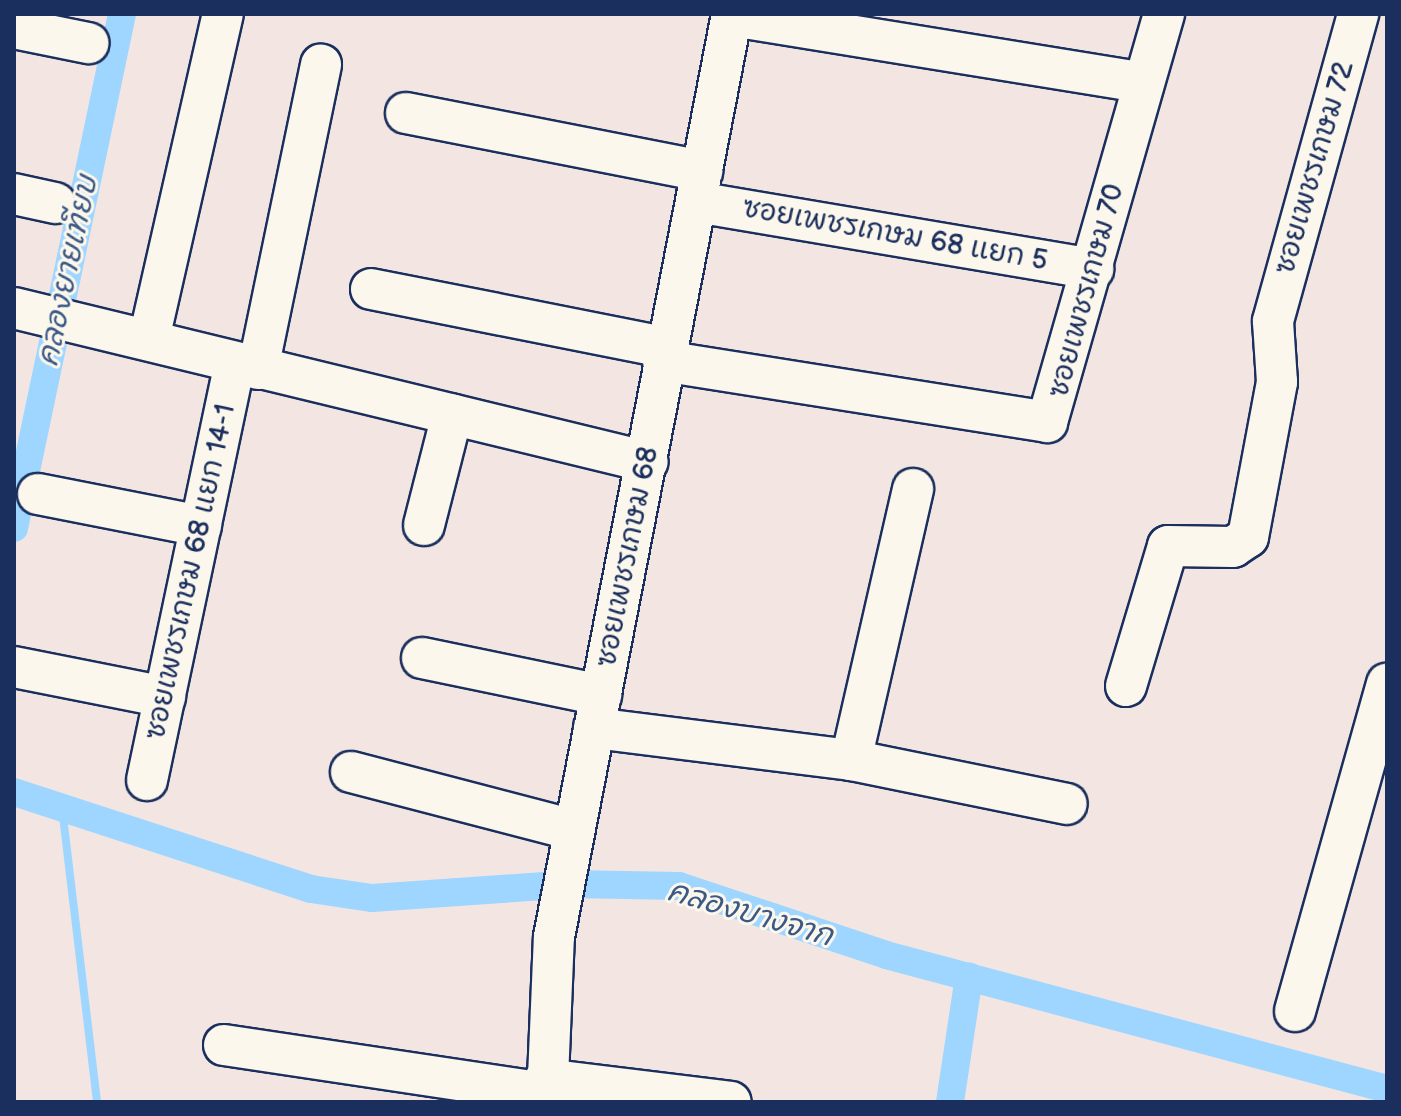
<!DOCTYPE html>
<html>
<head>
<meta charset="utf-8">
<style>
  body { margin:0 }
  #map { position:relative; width:1401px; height:1116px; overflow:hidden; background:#f3e6e2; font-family:"Balsamiq Sans","Playpen Sans Thai",sans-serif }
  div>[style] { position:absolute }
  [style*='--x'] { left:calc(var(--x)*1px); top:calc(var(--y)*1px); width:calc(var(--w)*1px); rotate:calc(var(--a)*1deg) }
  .stream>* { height:8px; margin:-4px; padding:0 4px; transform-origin:4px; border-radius:4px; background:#9fd6ff }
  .canal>* { height:28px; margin:-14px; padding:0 14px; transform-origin:14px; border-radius:14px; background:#9fd6ff }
  .roads { filter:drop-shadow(2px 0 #1b2f5e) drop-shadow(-2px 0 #1b2f5e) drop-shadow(0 2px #1b2f5e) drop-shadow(0 -2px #1b2f5e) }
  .minor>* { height:40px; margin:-20px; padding:0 20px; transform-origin:20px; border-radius:20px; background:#fbf7ec }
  span { translate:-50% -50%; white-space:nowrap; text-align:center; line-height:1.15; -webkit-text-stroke:6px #fbf7ec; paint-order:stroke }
  .street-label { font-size:28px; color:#1b2f5e }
  .water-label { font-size:30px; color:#3c5986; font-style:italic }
  .frame { position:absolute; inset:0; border:16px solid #1b2f5e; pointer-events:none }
</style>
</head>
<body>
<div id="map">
  <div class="stream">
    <i style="--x:62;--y:808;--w:296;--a:83.2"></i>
  </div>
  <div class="canal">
    <i style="--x:14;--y:528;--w:525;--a:-78.13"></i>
    <i style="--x:14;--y:792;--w:312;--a:18.1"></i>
    <i style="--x:311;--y:889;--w:62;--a:8.4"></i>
    <i style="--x:372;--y:898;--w:198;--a:-4"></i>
    <i style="--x:570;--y:884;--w:109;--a:1.1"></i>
    <i style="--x:679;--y:886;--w:218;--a:18.4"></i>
    <i style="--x:886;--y:955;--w:519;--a:14.97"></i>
    <i style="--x:950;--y:1102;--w:127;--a:-81.4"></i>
  </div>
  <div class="roads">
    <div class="minor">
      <i style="--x:732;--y:16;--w:417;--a:9.2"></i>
      <i style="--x:14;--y:28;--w:76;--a:11.5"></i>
      <i style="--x:406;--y:113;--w:302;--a:11.1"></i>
      <i style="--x:14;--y:194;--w:42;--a:12.4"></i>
      <i style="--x:697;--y:202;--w:402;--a:9.6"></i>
      <i style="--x:371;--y:289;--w:300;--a:11.2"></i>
      <i style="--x:14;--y:308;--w:652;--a:13.65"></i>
      <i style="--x:149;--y:339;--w:333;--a:-77.2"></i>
      <i style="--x:663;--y:361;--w:389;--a:9"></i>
      <i style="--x:1047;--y:422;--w:424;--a:-74"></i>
      <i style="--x:258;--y:369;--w:311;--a:-78.3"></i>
      <i style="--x:38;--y:494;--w:166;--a:11.1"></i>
      <i style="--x:424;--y:525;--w:114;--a:-75.7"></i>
      <i style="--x:422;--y:658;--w:183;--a:11.7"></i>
      <i style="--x:14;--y:667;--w:154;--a:11.2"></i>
      <i style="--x:1126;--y:686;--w:146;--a:-73.3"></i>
      <i style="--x:1168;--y:546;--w:65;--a:0.9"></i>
      <i style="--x:1233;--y:547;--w:18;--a:-34"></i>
      <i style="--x:1248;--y:537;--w:158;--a:-79.4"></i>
      <i style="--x:1277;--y:382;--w:61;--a:-93.8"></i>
      <i style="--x:1273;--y:321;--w:319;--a:-74.5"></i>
      <i style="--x:594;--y:728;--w:259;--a:7.1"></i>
      <i style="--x:851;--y:760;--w:278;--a:-77.1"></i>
      <i style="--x:851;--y:760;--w:220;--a:11.5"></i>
      <i style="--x:351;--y:772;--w:230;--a:14.6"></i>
      <i style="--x:147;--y:780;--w:426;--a:-78.1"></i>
      <i style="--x:1295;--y:1011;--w:340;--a:-74.3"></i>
      <i style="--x:224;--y:1045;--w:326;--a:8.5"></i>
      <i style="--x:545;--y:1079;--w:187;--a:7"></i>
      <i style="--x:547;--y:1102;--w:165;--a:-87.6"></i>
      <i style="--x:554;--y:937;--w:940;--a:-79.08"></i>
    </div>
  </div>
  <div class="street-label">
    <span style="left:1315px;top:168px;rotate:-74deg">ซอยเพชรเกษม 72</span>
    <span style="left:895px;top:235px;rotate:10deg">ซอยเพชรเกษม 68 แยก 5</span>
    <span style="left:1087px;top:291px;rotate:-75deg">ซอยเพชรเกษม 70</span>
    <span style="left:628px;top:557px;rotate:-79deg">ซอยเพชรเกษม 68</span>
    <span style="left:191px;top:572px;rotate:-78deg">ซอยเพชรเกษม 68 แยก 14-1</span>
  </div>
  <div class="water-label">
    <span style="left:68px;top:271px;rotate:-78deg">คลองยายเทียบ</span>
    <span style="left:750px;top:914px;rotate:16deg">คลองบางจาก</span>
  </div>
  <div class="frame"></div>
</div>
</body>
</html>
